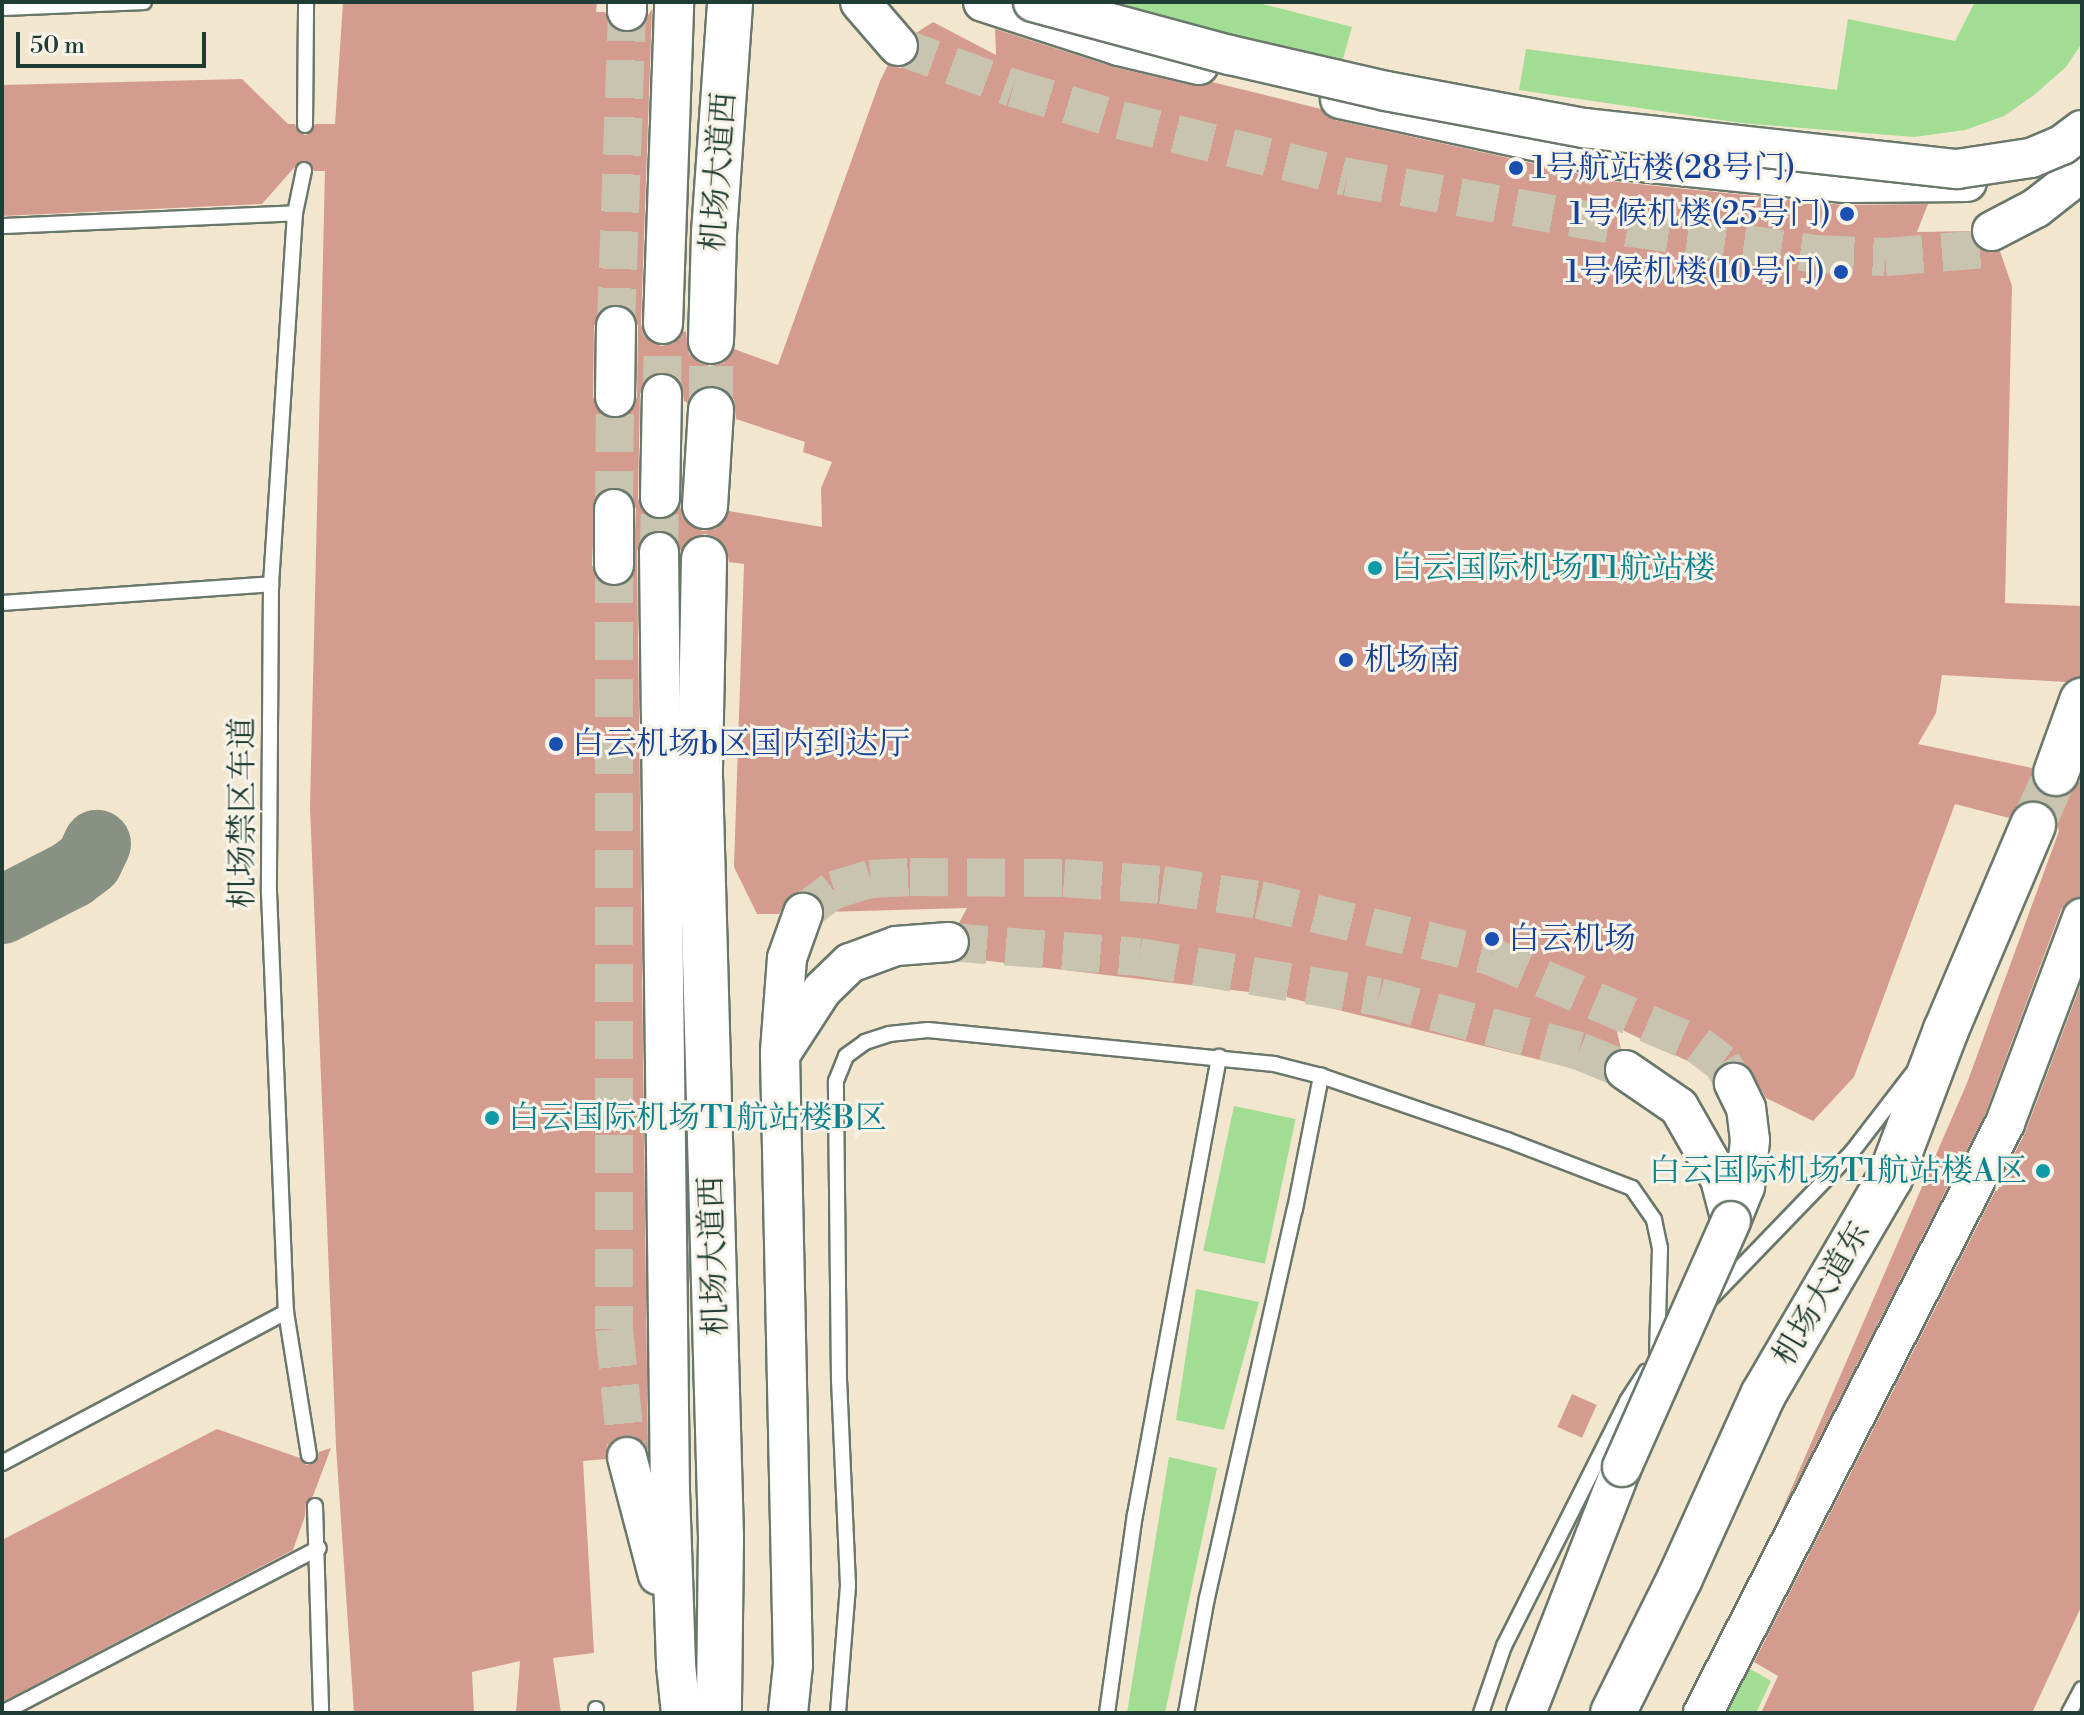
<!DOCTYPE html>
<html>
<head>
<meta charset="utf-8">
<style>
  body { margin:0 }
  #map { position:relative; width:2084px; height:1715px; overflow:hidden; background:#f3e6cf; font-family:"Libre Bodoni","Noto Serif SC",serif }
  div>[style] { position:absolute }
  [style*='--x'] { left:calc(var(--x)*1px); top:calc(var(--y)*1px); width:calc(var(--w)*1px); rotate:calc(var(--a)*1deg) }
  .green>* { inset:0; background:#a1dd92; transform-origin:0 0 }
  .taxiway>* { height:68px; margin:-34px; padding:0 34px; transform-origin:34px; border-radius:34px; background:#899282 }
  .building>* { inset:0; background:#d49c8f; transform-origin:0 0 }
  .secondary-tunnel>* { height:38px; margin-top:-19px; transform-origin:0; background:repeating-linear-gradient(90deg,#c9c4b0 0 38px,transparent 0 57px) }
  .highway-tunnel>* { height:44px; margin-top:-22px; transform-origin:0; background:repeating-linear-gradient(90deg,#c9c4b0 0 44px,transparent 0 66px) }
  .roads { filter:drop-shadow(2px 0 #69786a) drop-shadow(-2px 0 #69786a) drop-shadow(0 2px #69786a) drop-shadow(0 -2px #69786a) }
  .lane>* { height:14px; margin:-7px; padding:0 7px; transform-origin:7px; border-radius:7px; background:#fff }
  .secondary>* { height:38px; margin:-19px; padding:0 19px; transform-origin:19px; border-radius:19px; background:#fff }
  .highway>* { height:44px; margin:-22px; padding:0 22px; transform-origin:22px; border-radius:22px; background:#fff }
  .bridges { filter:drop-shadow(2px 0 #69786a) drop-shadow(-2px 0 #69786a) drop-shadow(0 2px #69786a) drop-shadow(0 -2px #69786a) }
  .secondary-bridge>* { height:38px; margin:-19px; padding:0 19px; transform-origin:19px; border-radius:19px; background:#fff }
  .dots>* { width:22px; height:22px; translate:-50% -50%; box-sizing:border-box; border:4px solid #f7f3e8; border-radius:50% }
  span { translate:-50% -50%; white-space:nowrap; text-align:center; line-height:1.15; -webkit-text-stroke:6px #f7f3e8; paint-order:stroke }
  .transit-label { font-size:32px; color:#164399 }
  .left { translate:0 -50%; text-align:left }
  .right { translate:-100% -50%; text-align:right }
  .street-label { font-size:32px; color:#1f3d34 }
  .culture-label { font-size:32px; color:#0d838f }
  .frame { position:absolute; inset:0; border:4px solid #1f3d34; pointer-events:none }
  .scale { position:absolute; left:16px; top:32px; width:190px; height:36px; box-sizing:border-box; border:4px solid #1f3d34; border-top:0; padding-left:10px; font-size:24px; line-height:28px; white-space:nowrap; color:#1f3d34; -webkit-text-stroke:6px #f7f3e8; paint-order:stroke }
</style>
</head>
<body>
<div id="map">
  <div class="green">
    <i style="clip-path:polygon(1086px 2px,1255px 2px,1352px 27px,1341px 66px)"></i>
    <i style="clip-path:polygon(1975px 2px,2082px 2px,2082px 43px,2066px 67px,2034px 95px,2004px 116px,1965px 130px,1914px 137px,1741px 123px,1519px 90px,1526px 49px,1837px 90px,1848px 19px,1955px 41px)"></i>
    <i style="left:1234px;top:1106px;width:63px;height:148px;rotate:12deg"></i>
    <i style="clip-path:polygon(1196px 1289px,1259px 1302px,1224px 1430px,1176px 1420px)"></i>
    <i style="clip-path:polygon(1169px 1457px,1217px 1468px,1165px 1713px,1127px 1713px)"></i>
    <i style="clip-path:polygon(1740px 1663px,1771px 1681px,1756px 1713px,1712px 1713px)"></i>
  </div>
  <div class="taxiway">
    <i style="--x:2;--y:910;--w:79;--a:-27.2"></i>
    <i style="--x:72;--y:874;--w:21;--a:-37"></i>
    <i style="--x:89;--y:861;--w:19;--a:-65"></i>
  </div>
  <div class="building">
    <i style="clip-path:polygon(evenodd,343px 2px,597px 2px,596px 12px,605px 12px,615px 30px,626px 33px,639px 30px,652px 9px,641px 324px,644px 335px,661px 346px,674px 343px,683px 331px,686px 332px,689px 354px,699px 363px,710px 366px,724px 363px,734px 349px,778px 365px,880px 81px,888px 65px,901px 68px,913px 62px,919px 52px,916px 33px,933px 22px,996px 55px,995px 29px,1114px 67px,1194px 86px,1212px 82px,1321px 109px,1335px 120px,1618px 182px,1843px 205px,1928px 204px,1917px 232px,1970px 231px,1980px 249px,2000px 251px,2012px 286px,2005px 603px,2082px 606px,2082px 677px,2066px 682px,1942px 675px,1936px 713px,1918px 744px,2032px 768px,2036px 788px,2048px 797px,2061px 797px,2071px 793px,2082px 778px,2082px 897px,2069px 901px,2061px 910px,1985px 1114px,1779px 1517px,1967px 1083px,2059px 831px,2052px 809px,2042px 802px,2029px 800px,2017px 806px,2009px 818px,1955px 804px,1854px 1077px,1813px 1121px,1766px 1098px,1746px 1064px,1725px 1063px,1715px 1074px,1616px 1027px,1621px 1049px,1606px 1058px,1604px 1076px,1282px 996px,964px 958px,971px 940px,959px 923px,967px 908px,824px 912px,819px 898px,800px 891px,788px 897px,779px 914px,757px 914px,734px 867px,744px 564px,729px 562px,726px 548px,716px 537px,705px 534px,693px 537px,681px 551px,670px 533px,658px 530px,640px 541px,637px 552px,648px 1450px,634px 1436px,622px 1436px,611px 1442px,606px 1459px,583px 1461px,594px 1653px,553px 1658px,561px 1713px,516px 1713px,520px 1661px,472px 1672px,474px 1713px,354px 1713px,336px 1446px,310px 807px,325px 171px,314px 171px,310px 162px,300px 161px,262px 204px,2px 216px,2px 85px,242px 79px,288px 124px,295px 124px,299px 133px,306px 135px,315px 124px,335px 124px,343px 2px,617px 304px,628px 308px,638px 326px,637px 397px,626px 416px,614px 419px,603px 415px,593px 397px,594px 326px,605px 307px,617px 304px,343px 2px,663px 372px,681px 383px,684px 401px,688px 403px,701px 387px,712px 385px,724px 389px,734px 400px,736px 419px,805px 442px,803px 452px,832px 462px,821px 488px,822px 527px,729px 511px,717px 528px,703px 531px,691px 526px,683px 518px,680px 505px,670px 518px,659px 520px,648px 516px,638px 498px,640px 394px,651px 375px,663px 372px,343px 2px,613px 487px,626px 490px,636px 509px,633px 575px,626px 584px,615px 587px,602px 584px,592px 565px,595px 499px,602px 490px,613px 487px)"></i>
    <i style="clip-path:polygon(2082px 981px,2082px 1605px,2032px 1713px,1761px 1713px,1778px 1676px,1754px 1662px,2025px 1133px)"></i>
    <i style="left:1572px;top:1394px;width:27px;height:36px;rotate:24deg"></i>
    <i style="clip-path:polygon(217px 1429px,300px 1458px,306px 1465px,315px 1463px,319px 1452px,331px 1448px,313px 1496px,306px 1502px,305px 1516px,293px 1550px,2px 1702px,2px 1540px)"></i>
  </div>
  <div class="secondary-tunnel">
    <i style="--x:898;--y:46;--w:122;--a:20.1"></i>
    <i style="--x:1013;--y:88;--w:112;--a:16.7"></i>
    <i style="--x:1120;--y:120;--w:234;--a:14.1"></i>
    <i style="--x:1347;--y:177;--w:289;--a:10.2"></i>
    <i style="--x:1631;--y:228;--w:187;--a:8"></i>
    <i style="--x:1816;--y:254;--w:69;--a:2.5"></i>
    <i style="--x:1885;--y:257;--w:113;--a:-4.6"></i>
    <i style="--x:616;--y:326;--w:315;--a:-88"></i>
    <i style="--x:662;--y:394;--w:70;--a:-89.2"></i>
    <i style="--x:614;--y:509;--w:112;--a:-89.5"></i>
    <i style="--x:659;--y:552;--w:54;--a:-88.9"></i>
    <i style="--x:614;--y:565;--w:764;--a:90"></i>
    <i style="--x:614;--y:1329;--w:129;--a:84.2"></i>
    <i style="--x:803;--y:913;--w:39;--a:-37"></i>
    <i style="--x:834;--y:890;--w:38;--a:-17"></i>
    <i style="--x:870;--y:879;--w:40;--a:-2.9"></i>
    <i style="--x:910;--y:877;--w:154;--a:0.4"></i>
    <i style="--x:1064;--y:878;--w:98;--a:4.1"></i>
    <i style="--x:1162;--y:885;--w:98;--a:8.8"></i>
    <i style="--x:1259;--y:900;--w:238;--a:13.6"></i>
    <i style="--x:1490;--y:956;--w:226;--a:23.2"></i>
    <i style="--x:1698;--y:1045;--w:30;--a:37"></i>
    <i style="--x:1722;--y:1063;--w:23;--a:59"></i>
    <i style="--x:949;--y:942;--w:191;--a:4.5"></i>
    <i style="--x:1139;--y:957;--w:243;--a:9.5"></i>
    <i style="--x:1379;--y:997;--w:207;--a:15.1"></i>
    <i style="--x:1579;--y:1051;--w:50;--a:22.4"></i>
  </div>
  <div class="highway-tunnel">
    <i style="--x:711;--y:410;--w:69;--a:-90"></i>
    <i style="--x:2033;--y:825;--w:57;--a:-66.1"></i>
  </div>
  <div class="roads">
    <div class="lane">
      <i style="--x:2;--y:8;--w:142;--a:-2.4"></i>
      <i style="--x:305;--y:125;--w:123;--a:-89.5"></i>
      <i style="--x:304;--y:170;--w:44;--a:101.8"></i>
      <i style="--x:295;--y:213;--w:372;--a:93.7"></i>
      <i style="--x:271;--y:584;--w:308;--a:90.4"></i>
      <i style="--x:269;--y:892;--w:420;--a:87.7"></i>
      <i style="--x:286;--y:1312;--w:145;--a:80.9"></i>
      <i style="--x:2;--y:226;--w:293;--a:-2.5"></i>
      <i style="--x:2;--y:603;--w:270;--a:-4"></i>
      <i style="--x:1712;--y:1297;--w:202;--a:-46"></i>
      <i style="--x:1852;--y:1152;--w:98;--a:-52.4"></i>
      <i style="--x:2;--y:1463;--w:322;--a:-28"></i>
      <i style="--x:315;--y:1506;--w:207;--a:88.3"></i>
      <i style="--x:596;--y:1709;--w:4;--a:90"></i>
      <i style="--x:2;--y:1713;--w:357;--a:-27.5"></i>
      <i style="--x:838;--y:1713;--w:128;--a:-85.5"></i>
      <i style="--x:848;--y:1585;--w:204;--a:-92.5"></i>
      <i style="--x:839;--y:1381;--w:300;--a:-90.6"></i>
      <i style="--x:836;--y:1081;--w:27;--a:-68"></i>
      <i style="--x:846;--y:1056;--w:24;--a:-36"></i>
      <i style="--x:865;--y:1042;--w:25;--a:-18"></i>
      <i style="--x:889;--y:1034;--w:39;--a:-6"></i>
      <i style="--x:928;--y:1030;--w:348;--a:5.6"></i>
      <i style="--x:1274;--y:1064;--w:49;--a:14.3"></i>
      <i style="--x:1321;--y:1076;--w:197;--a:19"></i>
      <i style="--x:1507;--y:1140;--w:134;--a:21"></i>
      <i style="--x:1632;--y:1188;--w:39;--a:55"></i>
      <i style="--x:1654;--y:1220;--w:29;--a:78"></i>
      <i style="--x:1660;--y:1248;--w:107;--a:91.6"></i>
      <i style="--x:1107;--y:1713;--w:200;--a:-82"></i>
      <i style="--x:1135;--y:1515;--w:466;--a:-79.6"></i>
      <i style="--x:1186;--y:1713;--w:117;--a:-79.7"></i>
      <i style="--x:1207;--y:1598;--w:399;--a:-77.3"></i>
      <i style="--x:1295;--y:1209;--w:136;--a:-78.9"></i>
      <i style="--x:1481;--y:1713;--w:71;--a:-71.1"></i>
      <i style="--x:1504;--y:1646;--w:274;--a:-63.3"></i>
      <i style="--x:1627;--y:1401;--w:35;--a:-57"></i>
      <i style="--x:2069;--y:1713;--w:27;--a:-62"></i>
    </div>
    <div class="secondary">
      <i style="--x:860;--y:2;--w:58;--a:49.2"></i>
      <i style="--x:983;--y:2;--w:143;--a:17.9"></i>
      <i style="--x:1119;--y:46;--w:82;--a:13.4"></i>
      <i style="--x:627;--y:11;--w:9;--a:-90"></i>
      <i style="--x:1340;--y:99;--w:289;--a:12.2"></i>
      <i style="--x:1622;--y:160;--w:224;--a:5.9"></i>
      <i style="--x:1845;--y:183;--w:122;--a:-0.5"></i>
      <i style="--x:1992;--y:231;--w:50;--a:-27.6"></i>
      <i style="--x:2036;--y:208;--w:58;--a:-38"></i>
      <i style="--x:663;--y:324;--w:322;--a:-88"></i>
      <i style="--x:615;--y:397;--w:71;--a:-89.2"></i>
      <i style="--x:660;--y:498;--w:104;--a:-88.9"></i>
      <i style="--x:614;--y:509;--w:56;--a:90"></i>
      <i style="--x:659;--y:552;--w:939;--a:89.33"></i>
      <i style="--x:670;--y:1491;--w:174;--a:88"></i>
      <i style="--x:676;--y:1665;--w:48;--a:84.1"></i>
      <i style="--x:780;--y:1051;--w:93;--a:-85.7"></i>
      <i style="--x:787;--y:958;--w:48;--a:-70.4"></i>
      <i style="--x:1625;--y:1070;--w:65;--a:34.4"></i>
      <i style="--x:1679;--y:1107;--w:83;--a:60.3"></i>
      <i style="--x:1720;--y:1179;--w:43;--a:75.3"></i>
      <i style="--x:1731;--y:1221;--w:37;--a:-68"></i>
      <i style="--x:1745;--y:1187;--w:47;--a:-83.9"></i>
      <i style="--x:1750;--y:1140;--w:32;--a:-97"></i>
      <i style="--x:1746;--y:1108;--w:28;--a:-116"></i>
      <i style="--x:627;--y:1457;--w:122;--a:75.3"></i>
      <i style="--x:788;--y:1713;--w:48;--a:-84.1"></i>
      <i style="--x:793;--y:1665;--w:610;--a:-91.22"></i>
      <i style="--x:780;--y:1055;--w:77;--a:-57.1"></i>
      <i style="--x:822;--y:990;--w:39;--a:-44"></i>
      <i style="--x:850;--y:963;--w:49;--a:-20.3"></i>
      <i style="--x:896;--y:946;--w:53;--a:-4.3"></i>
      <i style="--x:1526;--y:1713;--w:264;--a:-68.7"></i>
      <i style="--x:1703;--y:1713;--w:663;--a:-62.89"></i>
      <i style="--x:2005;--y:1123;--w:219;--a:-69.4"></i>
    </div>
    <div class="highway">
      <i style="--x:711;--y:341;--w:108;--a:-88.4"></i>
      <i style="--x:714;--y:233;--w:232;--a:-86"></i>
      <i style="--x:705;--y:506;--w:96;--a:-86.4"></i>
      <i style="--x:704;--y:559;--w:217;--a:91.1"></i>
      <i style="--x:700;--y:776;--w:761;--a:88.42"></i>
      <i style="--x:721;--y:1537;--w:176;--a:90.7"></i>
      <i style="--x:2056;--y:773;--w:77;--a:-70.1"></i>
      <i style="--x:1613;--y:1713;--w:151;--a:-63.6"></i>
      <i style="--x:1680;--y:1578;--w:201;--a:-65.6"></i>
      <i style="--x:1763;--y:1395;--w:251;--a:-59.7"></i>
      <i style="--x:1890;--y:1178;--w:158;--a:-69.3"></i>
      <i style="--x:1946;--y:1030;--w:223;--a:-67"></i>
    </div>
  </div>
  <div class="bridges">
    <div class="secondary-bridge">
      <i style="--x:1033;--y:2;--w:204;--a:15.1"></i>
      <i style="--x:1230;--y:55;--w:160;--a:13"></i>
      <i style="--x:1386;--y:91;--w:201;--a:10.6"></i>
      <i style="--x:1584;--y:128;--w:375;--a:6.3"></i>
      <i style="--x:1957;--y:169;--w:75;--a:-8.5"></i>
      <i style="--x:2031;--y:158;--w:34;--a:-23"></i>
      <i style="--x:2062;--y:145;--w:25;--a:-37"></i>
      <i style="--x:1622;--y:1467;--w:269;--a:-66.1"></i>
    </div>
  </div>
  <div class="dots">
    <i style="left:1516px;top:168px;background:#1a4fb4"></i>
    <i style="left:1847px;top:214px;background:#1a4fb4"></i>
    <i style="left:1841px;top:272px;background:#1a4fb4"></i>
    <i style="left:1375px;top:568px;background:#0f9aa8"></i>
    <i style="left:1346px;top:660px;background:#1a4fb4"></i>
    <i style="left:556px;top:744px;background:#1a4fb4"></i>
    <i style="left:1492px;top:939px;background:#1a4fb4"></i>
    <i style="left:492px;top:1118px;background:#0f9aa8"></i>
    <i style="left:2043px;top:1171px;background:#0f9aa8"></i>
  </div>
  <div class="transit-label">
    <span class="left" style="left:1532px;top:168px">1号航站楼(28号门)</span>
    <span class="right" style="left:1831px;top:214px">1号候机楼(25号门)</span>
    <span class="right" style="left:1825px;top:272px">1号候机楼(10号门)</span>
    <span class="left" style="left:1364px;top:660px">机场南</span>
    <span class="left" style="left:572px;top:744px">白云机场b区国内到达厅</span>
    <span class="left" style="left:1508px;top:939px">白云机场</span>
  </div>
  <div class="street-label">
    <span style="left:719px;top:172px;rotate:-86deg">机场大道西</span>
    <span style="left:243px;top:813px;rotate:-90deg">机场禁区车道</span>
    <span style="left:714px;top:1256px;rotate:-92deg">机场大道西</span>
    <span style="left:1822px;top:1294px;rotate:-60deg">机场大道东</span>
  </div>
  <div class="culture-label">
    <span class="left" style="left:1391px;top:568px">白云国际机场T1航站楼</span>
    <span class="left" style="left:508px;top:1118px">白云国际机场T1航站楼B区</span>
    <span class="right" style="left:2027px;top:1171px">白云国际机场T1航站楼A区</span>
  </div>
  <div class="frame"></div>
  <div class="scale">50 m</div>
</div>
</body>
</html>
